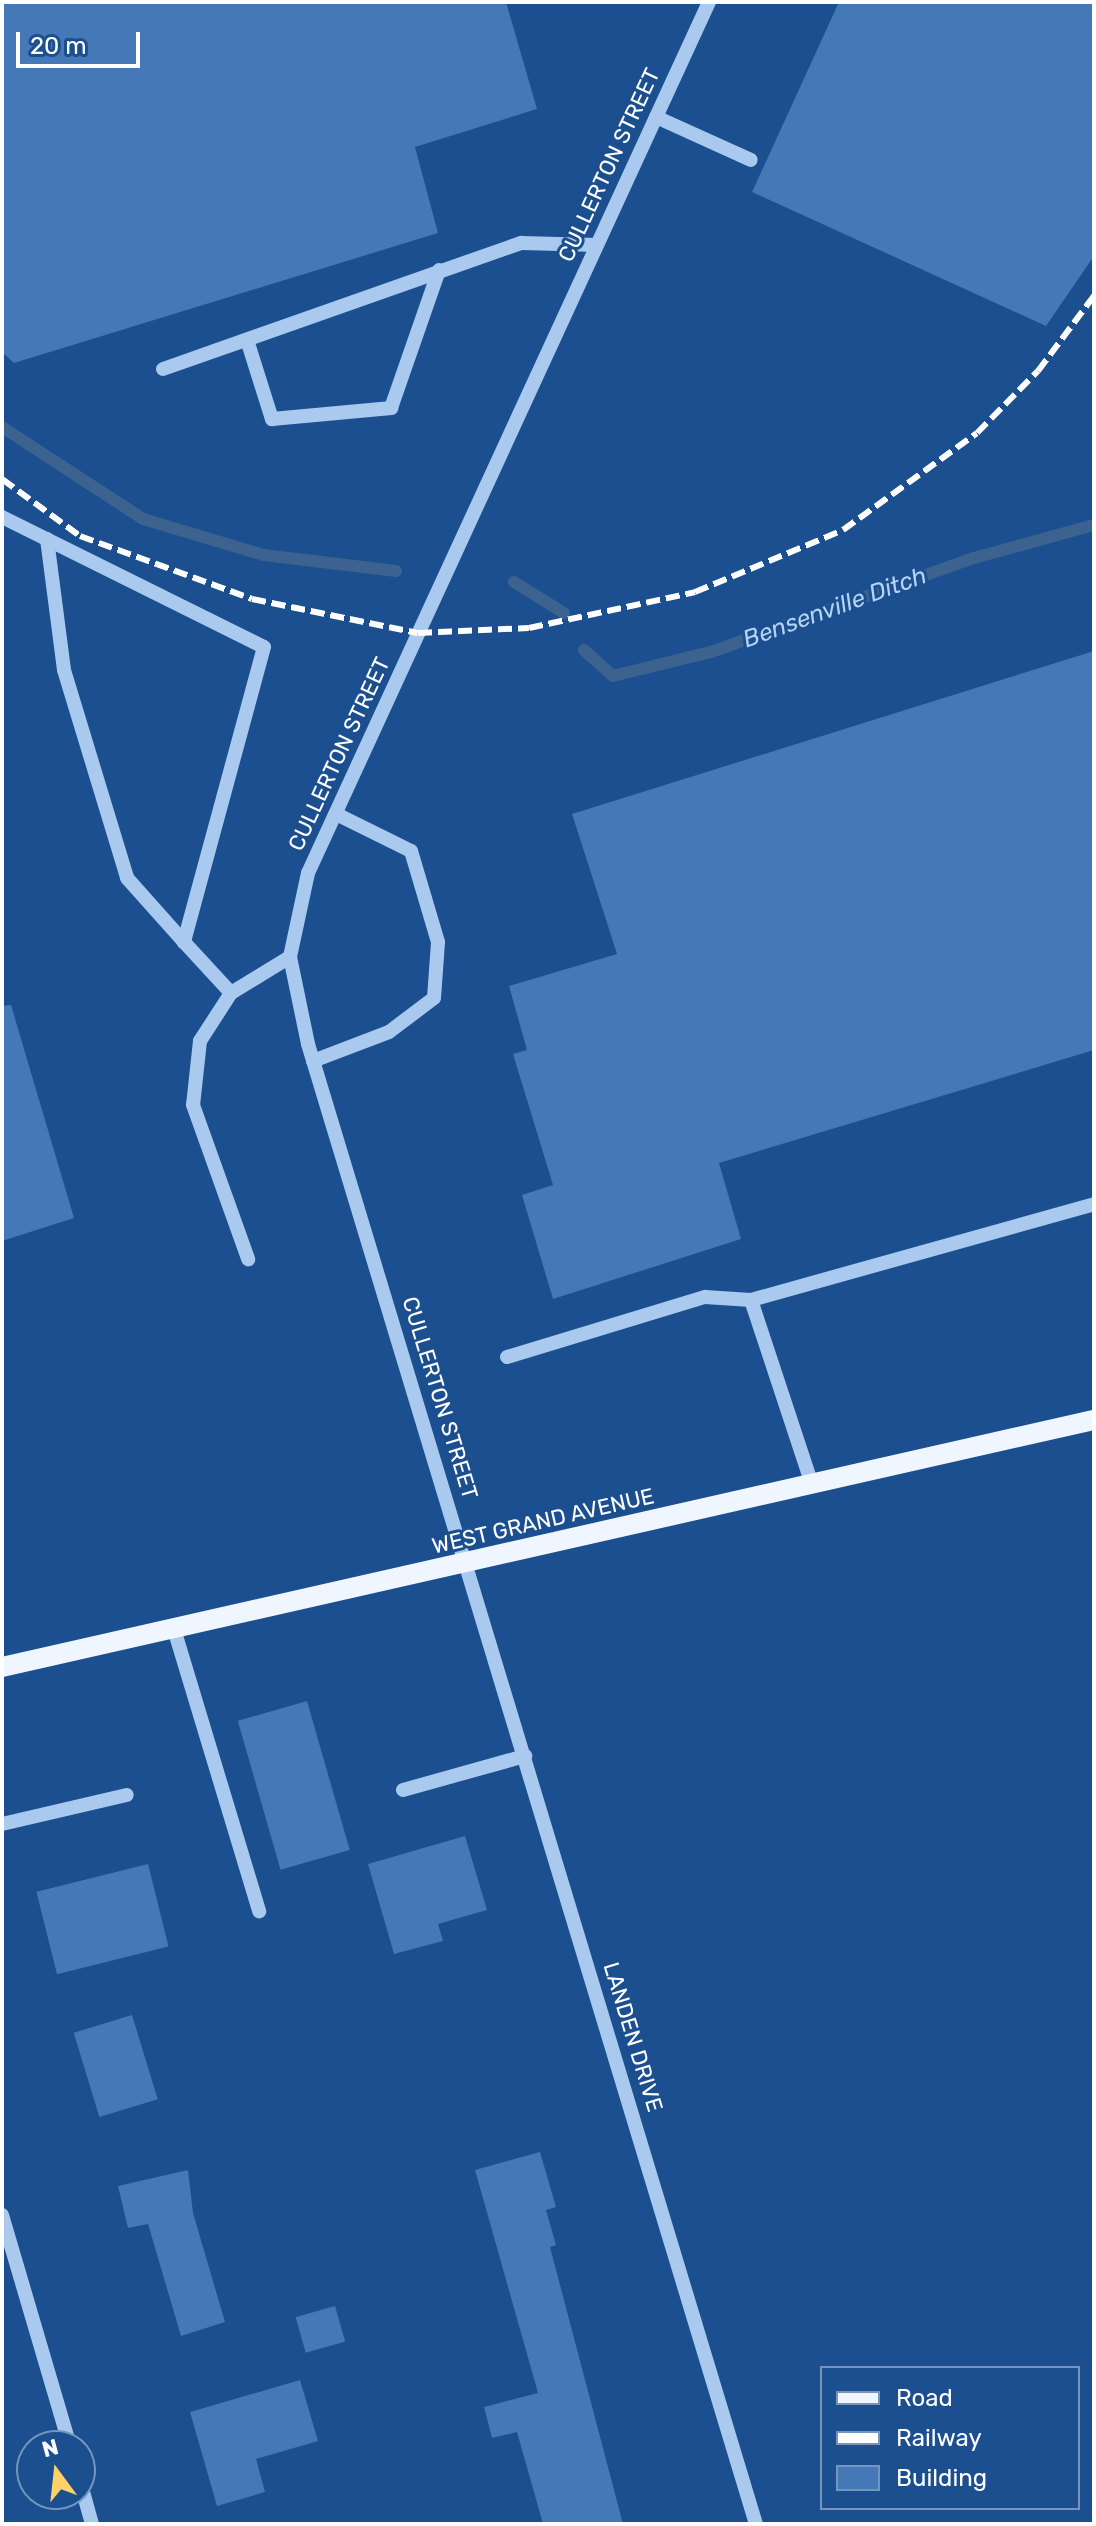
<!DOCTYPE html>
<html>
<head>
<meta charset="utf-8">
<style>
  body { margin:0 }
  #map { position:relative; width:1096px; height:2526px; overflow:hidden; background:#1b4f8f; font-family:Rubik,sans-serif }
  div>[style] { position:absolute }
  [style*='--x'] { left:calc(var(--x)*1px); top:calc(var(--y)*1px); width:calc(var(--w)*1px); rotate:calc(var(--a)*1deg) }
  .stream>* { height:12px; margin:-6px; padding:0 6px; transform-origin:6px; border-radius:6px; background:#3c6290 }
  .building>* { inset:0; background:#4478b7; transform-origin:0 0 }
  .minor>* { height:14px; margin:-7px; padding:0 7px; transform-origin:7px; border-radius:7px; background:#a9c9ee }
  .major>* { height:20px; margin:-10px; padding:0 10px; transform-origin:10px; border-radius:10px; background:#f0f6ff }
  .rail>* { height:6px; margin-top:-3px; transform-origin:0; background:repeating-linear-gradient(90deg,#fff 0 14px,transparent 0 20px) }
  span { translate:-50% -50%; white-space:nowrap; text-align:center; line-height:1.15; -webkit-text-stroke:6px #1b4f8f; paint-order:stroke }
  .street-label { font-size:22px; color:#fff }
  .water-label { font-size:24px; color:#b5d3f5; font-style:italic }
  .frame { position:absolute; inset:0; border:4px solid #fff; pointer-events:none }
  .legend { position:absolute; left:820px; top:2366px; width:260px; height:144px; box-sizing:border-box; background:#1b4f8f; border:2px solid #7695bc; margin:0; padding:10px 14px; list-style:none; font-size:24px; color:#fff }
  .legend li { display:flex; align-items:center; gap:16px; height:40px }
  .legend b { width:40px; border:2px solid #7695bc }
  .north { position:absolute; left:16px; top:2430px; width:80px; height:80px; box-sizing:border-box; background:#1b4f8f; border:2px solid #7695bc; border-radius:50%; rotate:345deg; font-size:22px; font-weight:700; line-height:32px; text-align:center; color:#fff }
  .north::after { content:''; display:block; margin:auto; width:28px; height:36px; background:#ffd166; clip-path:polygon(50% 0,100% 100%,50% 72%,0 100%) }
  .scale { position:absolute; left:16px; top:32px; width:124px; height:36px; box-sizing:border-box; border:4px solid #fff; border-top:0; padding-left:10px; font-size:24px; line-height:28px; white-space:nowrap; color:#fff; -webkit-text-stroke:6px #1b4f8f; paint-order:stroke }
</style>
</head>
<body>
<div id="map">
  <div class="stream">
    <i style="--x:2;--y:427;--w:168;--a:33.1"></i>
    <i style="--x:143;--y:519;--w:126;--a:16.6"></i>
    <i style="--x:264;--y:555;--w:133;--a:6.9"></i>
    <i style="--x:514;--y:582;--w:59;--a:31.8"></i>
    <i style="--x:584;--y:650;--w:39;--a:42"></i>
    <i style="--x:613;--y:676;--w:101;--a:-13.8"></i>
    <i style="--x:711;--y:652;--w:279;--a:-19.7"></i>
    <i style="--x:974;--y:558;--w:124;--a:-15.4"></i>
  </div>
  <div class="building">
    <i style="clip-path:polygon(2px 2px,506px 2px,537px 109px,415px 147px,438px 233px,14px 363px,2px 352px)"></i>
    <i style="clip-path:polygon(839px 2px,1094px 2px,1094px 256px,1046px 326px,752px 192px)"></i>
    <i style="clip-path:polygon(1094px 651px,1094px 1050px,719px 1163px,741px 1239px,553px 1299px,522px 1195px,553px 1185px,513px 1054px,527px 1050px,509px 986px,617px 954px,572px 814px)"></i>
    <i style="clip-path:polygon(11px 1005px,74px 1218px,2px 1241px,2px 1006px)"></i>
    <i style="left:307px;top:1701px;width:155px;height:72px;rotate:74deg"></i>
    <i style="clip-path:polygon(465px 1836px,487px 1910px,438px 1924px,443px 1941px,394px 1954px,368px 1864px)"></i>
    <i style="left:148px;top:1864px;width:85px;height:115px;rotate:76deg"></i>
    <i style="left:132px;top:2015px;width:88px;height:61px;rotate:73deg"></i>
    <i style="clip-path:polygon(540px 2152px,556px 2207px,546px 2210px,556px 2245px,550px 2247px,623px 2524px,543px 2524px,517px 2432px,492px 2438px,484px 2407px,538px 2393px,475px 2170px)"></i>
    <i style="clip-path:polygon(188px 2170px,193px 2213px,225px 2322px,181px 2336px,148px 2224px,128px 2228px,118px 2186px)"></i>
    <i style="left:335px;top:2306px;width:37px;height:41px;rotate:74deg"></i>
    <i style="clip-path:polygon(300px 2380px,318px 2441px,256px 2459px,265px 2492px,217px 2506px,190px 2412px)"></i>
  </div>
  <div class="minor">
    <i style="--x:709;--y:2;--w:959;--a:114.72"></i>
    <i style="--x:308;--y:873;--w:86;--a:102.1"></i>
    <i style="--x:290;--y:957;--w:89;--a:78.3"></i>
    <i style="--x:308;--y:1044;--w:1546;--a:73.16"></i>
    <i style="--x:656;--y:117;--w:104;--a:24.4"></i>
    <i style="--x:248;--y:343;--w:80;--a:72.5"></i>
    <i style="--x:272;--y:419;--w:120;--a:-5.3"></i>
    <i style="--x:391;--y:408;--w:146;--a:-70.8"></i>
    <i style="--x:163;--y:369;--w:380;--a:-19.4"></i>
    <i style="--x:521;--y:243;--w:76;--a:1.5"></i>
    <i style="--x:2;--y:517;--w:292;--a:26.4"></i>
    <i style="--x:264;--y:647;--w:306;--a:105.2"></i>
    <i style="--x:184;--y:942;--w:69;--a:47.3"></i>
    <i style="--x:231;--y:993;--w:69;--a:-31.4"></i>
    <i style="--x:47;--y:539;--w:132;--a:82.6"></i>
    <i style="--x:64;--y:670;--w:217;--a:73.1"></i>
    <i style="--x:127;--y:878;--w:86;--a:48.3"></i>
    <i style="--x:231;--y:993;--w:57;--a:122.9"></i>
    <i style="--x:200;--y:1041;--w:64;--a:96.2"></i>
    <i style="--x:193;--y:1105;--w:164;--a:70.3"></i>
    <i style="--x:313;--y:1061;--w:81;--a:-20.9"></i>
    <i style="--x:389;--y:1032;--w:56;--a:-37.1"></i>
    <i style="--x:434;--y:998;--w:56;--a:-85.9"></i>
    <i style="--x:438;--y:942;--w:95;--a:-106.5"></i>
    <i style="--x:411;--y:851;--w:84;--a:-153.7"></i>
    <i style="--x:751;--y:1300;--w:356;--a:-15.6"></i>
    <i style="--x:507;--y:1357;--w:207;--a:-16.9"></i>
    <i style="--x:705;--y:1297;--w:46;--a:3.7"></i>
    <i style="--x:751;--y:1300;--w:194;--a:71.7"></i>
    <i style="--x:174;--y:1629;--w:295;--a:73.2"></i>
    <i style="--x:403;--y:1790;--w:127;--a:-15.6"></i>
    <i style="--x:2;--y:1824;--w:128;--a:-13.1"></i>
    <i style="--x:2;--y:2215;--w:241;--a:73.6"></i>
    <i style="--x:80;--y:2481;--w:45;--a:74.4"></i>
  </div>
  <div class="major">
    <i style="--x:2;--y:1667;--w:1120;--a:-12.75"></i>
  </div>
  <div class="rail">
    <i style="--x:2;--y:479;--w:97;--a:36.2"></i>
    <i style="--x:80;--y:536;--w:183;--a:20.1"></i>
    <i style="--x:252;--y:599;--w:169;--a:11.6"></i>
    <i style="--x:418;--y:633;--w:111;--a:-2.6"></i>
    <i style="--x:529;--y:628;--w:170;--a:-12.2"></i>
    <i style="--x:695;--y:592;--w:160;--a:-22.7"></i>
    <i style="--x:843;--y:530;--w:165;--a:-35.9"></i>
    <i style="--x:977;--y:433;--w:87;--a:-45.5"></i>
    <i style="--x:1038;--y:371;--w:94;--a:-53.3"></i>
  </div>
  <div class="street-label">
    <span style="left:609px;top:165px;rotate:-65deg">CULLERTON STREET</span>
    <span style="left:339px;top:754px;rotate:-65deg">CULLERTON STREET</span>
    <span style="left:440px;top:1398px;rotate:73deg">CULLERTON STREET</span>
    <span style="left:543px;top:1521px;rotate:-13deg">WEST GRAND AVENUE</span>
    <span style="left:633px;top:2037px;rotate:73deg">LANDEN DRIVE</span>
  </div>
  <div class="water-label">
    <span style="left:835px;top:608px;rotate:-20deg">Bensenville Ditch</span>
  </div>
  <div class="frame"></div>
  <ul class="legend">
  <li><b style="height:10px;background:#f0f6ff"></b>Road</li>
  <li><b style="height:10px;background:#fff"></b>Railway</li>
  <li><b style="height:22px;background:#4478b7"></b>Building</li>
  </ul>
  <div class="north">N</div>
  <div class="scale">20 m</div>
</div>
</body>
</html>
